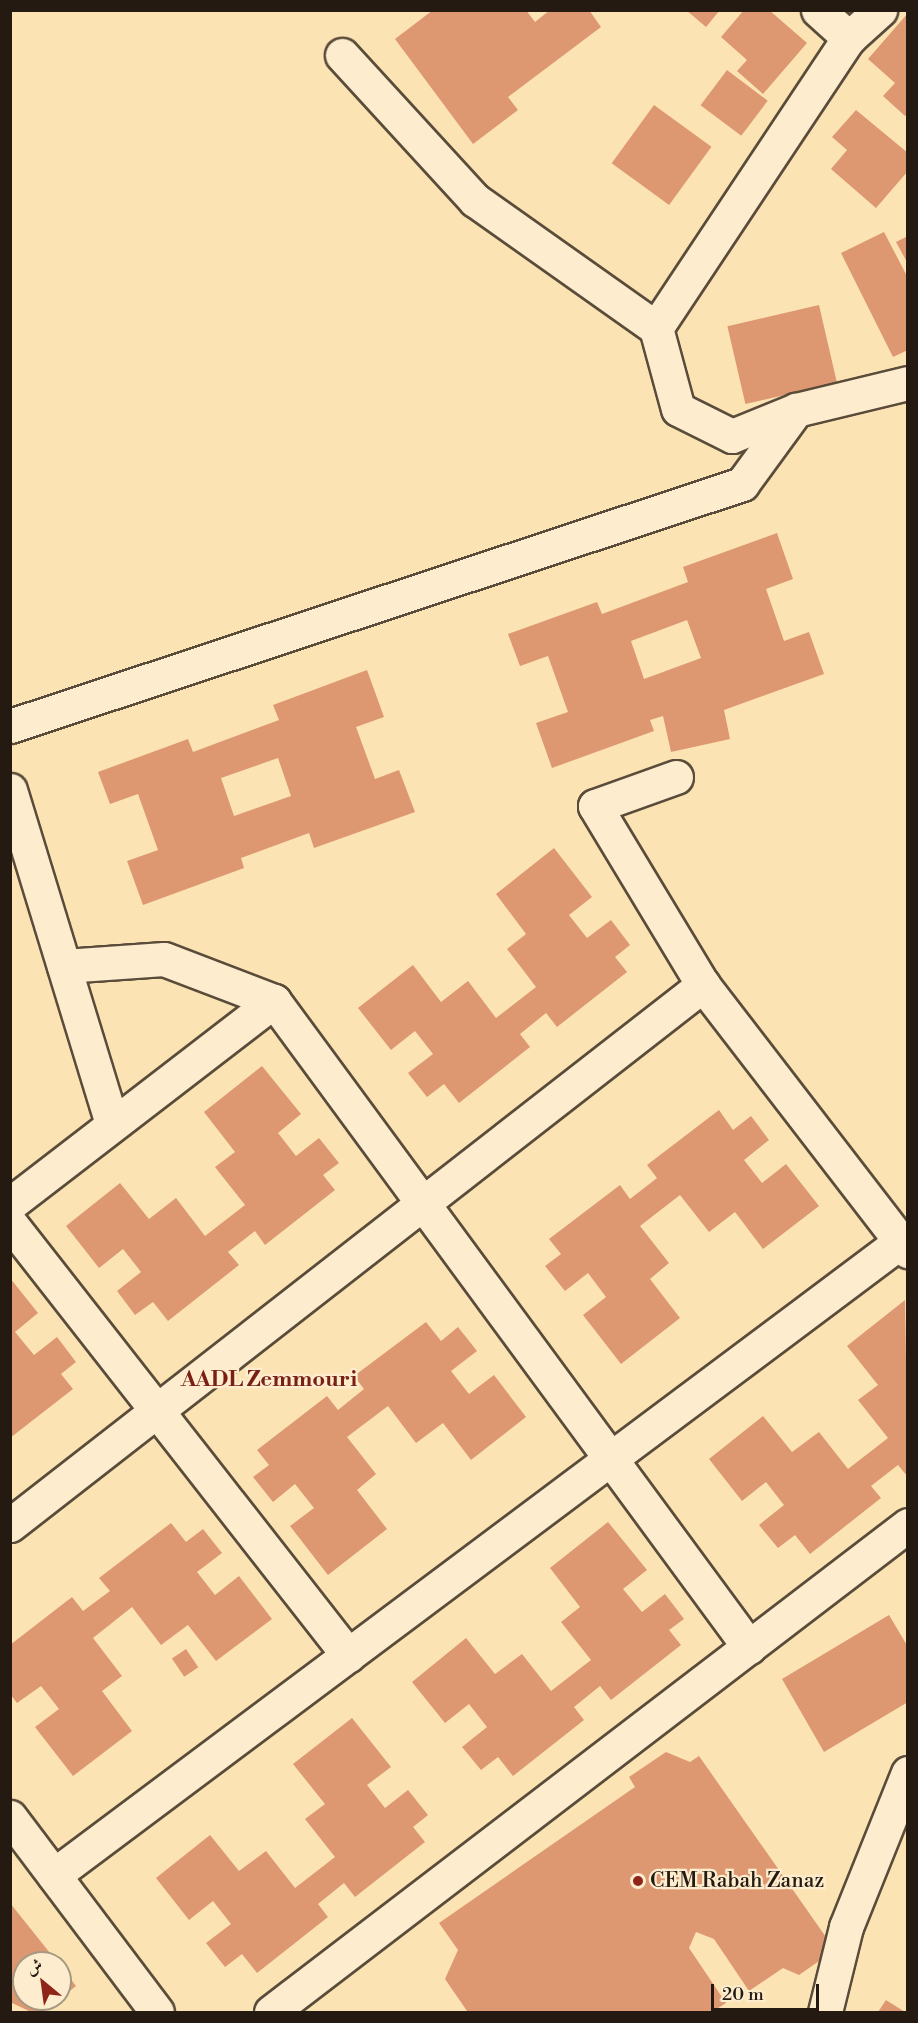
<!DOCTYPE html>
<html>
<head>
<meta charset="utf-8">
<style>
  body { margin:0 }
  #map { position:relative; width:918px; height:2023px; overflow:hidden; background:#fce3b3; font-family:"Libre Bodoni",Amiri,serif }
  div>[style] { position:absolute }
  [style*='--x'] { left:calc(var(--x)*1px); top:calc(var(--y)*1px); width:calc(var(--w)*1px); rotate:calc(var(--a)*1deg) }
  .building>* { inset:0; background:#dd9872; transform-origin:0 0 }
  .roads { filter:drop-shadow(2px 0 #5a4c3a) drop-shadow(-2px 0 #5a4c3a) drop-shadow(0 2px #5a4c3a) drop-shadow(0 -2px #5a4c3a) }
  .street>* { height:33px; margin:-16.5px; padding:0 16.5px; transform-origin:16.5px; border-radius:16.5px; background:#fdedce }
  .dots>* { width:16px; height:16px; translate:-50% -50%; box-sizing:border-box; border:3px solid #fdedce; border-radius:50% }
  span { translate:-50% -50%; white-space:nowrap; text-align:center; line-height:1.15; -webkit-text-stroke:4.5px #fdedce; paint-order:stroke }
  .poi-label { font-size:21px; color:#241a12 }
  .left { translate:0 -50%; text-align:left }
  .neighbourhood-label { font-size:22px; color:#7a1f14; font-weight:700 }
  .frame { position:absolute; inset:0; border:12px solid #241a12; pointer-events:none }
  .north { position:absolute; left:12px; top:1951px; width:60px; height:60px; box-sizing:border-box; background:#fdedce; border:2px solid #a69983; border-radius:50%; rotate:331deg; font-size:16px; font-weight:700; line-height:24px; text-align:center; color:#241a12 }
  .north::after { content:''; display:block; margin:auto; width:21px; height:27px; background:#8f2418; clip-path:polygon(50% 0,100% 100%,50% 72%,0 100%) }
  .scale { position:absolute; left:711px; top:1984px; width:108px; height:27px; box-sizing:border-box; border:3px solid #241a12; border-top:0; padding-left:8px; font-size:18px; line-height:21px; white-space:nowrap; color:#241a12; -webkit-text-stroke:4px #fdedce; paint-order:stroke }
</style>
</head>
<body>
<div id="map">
  <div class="building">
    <i style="clip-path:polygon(433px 10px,526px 10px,535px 22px,550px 10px,589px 10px,601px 27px,508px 97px,518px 110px,473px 144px,395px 39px)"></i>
    <i style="clip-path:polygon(686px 10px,720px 10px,706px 27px)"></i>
    <i style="clip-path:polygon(744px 10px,769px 10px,807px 43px,763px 94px,737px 71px,747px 60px,721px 37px)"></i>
    <i style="clip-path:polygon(908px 13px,908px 114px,905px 116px,883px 96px,895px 83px,868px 59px)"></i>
    <i style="left:727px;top:70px;width:51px;height:44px;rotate:37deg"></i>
    <i style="left:654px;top:105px;width:71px;height:72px;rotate:36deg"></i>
    <i style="clip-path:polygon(856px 110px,908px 153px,908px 171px,876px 208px,831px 169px,847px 150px,832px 137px)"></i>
    <i style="clip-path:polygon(884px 232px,908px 278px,908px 350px,893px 357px,841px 253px)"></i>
    <i style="clip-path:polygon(908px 236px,908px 264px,896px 242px)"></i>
    <i style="left:819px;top:305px;width:80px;height:94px;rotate:77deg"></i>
    <i style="clip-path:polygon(evenodd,777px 533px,793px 579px,766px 589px,784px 641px,809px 632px,824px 674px,724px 710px,730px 739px,671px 752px,663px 716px,650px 720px,654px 731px,552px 768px,536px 723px,568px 712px,548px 656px,520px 666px,508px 634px,597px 602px,602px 614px,688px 582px,683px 567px,777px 533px,687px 620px,701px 658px,644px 679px,631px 641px,687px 620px)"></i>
    <i style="clip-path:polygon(evenodd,367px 670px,384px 717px,356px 727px,375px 779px,399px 770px,415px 812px,314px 848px,309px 833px,241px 858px,244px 868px,143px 905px,127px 861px,158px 850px,138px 794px,110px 804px,98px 772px,188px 739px,193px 752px,279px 720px,273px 705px,367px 670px,278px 758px,291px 796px,234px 816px,221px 778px,278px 758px)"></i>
    <i style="clip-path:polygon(554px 848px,592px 897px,569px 915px,587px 938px,611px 920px,630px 945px,615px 957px,627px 972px,557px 1027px,546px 1013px,520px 1034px,530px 1047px,459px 1103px,444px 1084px,427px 1097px,408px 1073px,433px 1054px,415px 1031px,391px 1050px,358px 1008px,413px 965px,441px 1002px,468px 981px,496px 1018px,536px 987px,507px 949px,526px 934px,496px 894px)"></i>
    <i style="clip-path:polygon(262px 1066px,301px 1114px,278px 1133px,296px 1156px,319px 1138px,339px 1163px,323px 1175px,335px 1190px,265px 1245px,255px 1231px,228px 1252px,239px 1265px,168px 1321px,153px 1302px,135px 1315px,117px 1291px,141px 1272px,123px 1249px,99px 1268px,66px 1226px,120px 1183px,149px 1219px,176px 1198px,205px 1236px,245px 1205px,215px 1167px,235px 1152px,204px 1112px)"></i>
    <i style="clip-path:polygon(719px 1110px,733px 1130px,751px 1116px,769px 1140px,744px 1160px,762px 1183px,786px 1164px,819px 1206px,763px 1249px,735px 1212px,709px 1232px,680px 1195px,640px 1226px,669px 1263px,650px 1279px,680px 1318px,621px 1364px,583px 1315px,606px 1297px,588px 1273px,565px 1291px,545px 1266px,561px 1254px,549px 1239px,620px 1185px,630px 1199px,657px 1178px,647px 1165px)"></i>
    <i style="clip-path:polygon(10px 1278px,38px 1313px,15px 1332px,34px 1355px,57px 1337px,76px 1362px,61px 1374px,73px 1389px,10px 1438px)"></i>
    <i style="clip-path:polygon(905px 1300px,908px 1477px,898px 1465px,871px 1486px,881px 1498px,810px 1554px,795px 1535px,778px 1548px,759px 1525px,784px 1505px,766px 1482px,742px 1501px,709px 1459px,763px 1416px,792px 1452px,819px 1432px,848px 1469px,888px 1438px,858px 1400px,878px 1385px,847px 1346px)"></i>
    <i style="clip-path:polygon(426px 1322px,441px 1341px,458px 1327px,477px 1351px,451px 1371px,469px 1394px,494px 1375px,526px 1417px,471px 1460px,443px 1423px,416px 1443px,388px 1406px,347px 1437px,376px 1474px,357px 1490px,387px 1529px,328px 1575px,290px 1526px,314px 1508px,295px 1484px,273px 1502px,253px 1477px,269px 1465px,257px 1450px,327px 1396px,338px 1410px,364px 1389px,354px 1376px)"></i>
    <i style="clip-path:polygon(608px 1522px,647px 1570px,623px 1589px,642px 1612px,665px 1594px,684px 1619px,669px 1630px,681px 1645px,611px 1700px,600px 1686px,574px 1707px,584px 1720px,513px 1776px,498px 1757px,481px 1770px,462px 1747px,487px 1727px,469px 1704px,445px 1723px,412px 1682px,466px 1638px,495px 1674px,522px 1654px,551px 1691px,591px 1660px,561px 1622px,580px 1607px,550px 1568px)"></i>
    <i style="clip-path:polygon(171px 1523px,186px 1542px,203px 1529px,222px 1553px,197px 1572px,215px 1595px,239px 1576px,272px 1619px,216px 1661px,188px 1625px,161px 1645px,132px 1607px,93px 1638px,122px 1676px,102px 1691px,132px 1731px,73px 1776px,35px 1727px,59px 1709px,41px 1686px,17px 1703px,10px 1694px,10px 1645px,72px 1597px,83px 1611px,110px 1591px,99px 1578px)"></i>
    <i style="clip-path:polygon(889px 1615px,908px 1647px,908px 1702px,824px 1752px,782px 1679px)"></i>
    <i style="left:186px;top:1649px;width:22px;height:17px;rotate:56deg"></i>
    <i style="clip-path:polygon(352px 1718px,391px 1767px,367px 1785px,385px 1808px,408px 1790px,428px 1815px,413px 1827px,425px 1842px,355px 1897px,344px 1883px,318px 1904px,328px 1917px,257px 1973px,242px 1954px,225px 1967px,206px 1943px,231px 1924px,213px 1901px,189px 1920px,156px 1878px,210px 1835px,239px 1871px,266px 1851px,295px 1888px,335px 1857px,305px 1819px,325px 1804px,293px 1764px)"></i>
    <i style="clip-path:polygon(666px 1752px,690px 1762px,699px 1756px,835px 1950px,799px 1975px,783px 1968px,749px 1991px,714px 1939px,696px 1932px,689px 1948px,726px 2003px,712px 2012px,467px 2011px,445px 1979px,458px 1950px,439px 1923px,635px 1787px,629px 1777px)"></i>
    <i style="clip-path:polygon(10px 1903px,58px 1963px,24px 1963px,24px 1999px,60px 1999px,43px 2012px,31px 2012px,10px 2002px)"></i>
    <i style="clip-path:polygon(60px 1965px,76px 1986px,60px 1999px)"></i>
    <i style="clip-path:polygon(886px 2000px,905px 2012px,878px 2012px)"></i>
  </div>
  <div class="roads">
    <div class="street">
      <i style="--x:818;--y:10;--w:42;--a:42.1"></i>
      <i style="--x:342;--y:55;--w:197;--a:47.5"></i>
      <i style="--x:475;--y:200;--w:222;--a:35.3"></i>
      <i style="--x:796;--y:410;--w:69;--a:157.9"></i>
      <i style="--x:732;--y:436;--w:60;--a:-153.4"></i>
      <i style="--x:678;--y:409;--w:84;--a:-105.2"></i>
      <i style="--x:656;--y:328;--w:348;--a:-56.4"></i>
      <i style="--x:849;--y:38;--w:42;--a:-42.1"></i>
      <i style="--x:10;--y:726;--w:771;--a:-18.29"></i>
      <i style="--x:742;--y:484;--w:92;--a:-53.9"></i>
      <i style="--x:796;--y:410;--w:115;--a:-13.6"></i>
      <i style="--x:676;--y:777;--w:86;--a:160.3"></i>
      <i style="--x:595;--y:806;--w:209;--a:58.9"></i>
      <i style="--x:703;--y:985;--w:336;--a:52.4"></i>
      <i style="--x:10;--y:790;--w:348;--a:73"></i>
      <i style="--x:64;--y:966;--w:100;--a:-4"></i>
      <i style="--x:164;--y:959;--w:118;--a:20.9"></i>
      <i style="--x:10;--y:1204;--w:333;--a:-37.6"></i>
      <i style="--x:274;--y:1001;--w:802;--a:53.67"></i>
      <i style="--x:10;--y:1223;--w:549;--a:51.96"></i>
      <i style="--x:10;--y:1525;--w:879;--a:-37.93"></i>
      <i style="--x:10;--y:1817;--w:244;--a:53"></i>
      <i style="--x:54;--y:1875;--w:1057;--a:-36.8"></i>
      <i style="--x:271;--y:2012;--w:802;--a:-37.4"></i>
      <i style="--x:825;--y:2012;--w:88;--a:-76.1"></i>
      <i style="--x:846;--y:1927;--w:166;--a:-68.1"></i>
    </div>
  </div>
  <div class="dots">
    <i style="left:638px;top:1881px;background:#8f2418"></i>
  </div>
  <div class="poi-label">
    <span class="left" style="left:650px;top:1881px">CEM Rabah Zanaz</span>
  </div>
  <div class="neighbourhood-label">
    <span style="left:269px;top:1380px">AADL Zemmouri</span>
  </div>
  <div class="frame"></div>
  <div class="north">ش</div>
  <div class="scale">20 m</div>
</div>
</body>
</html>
